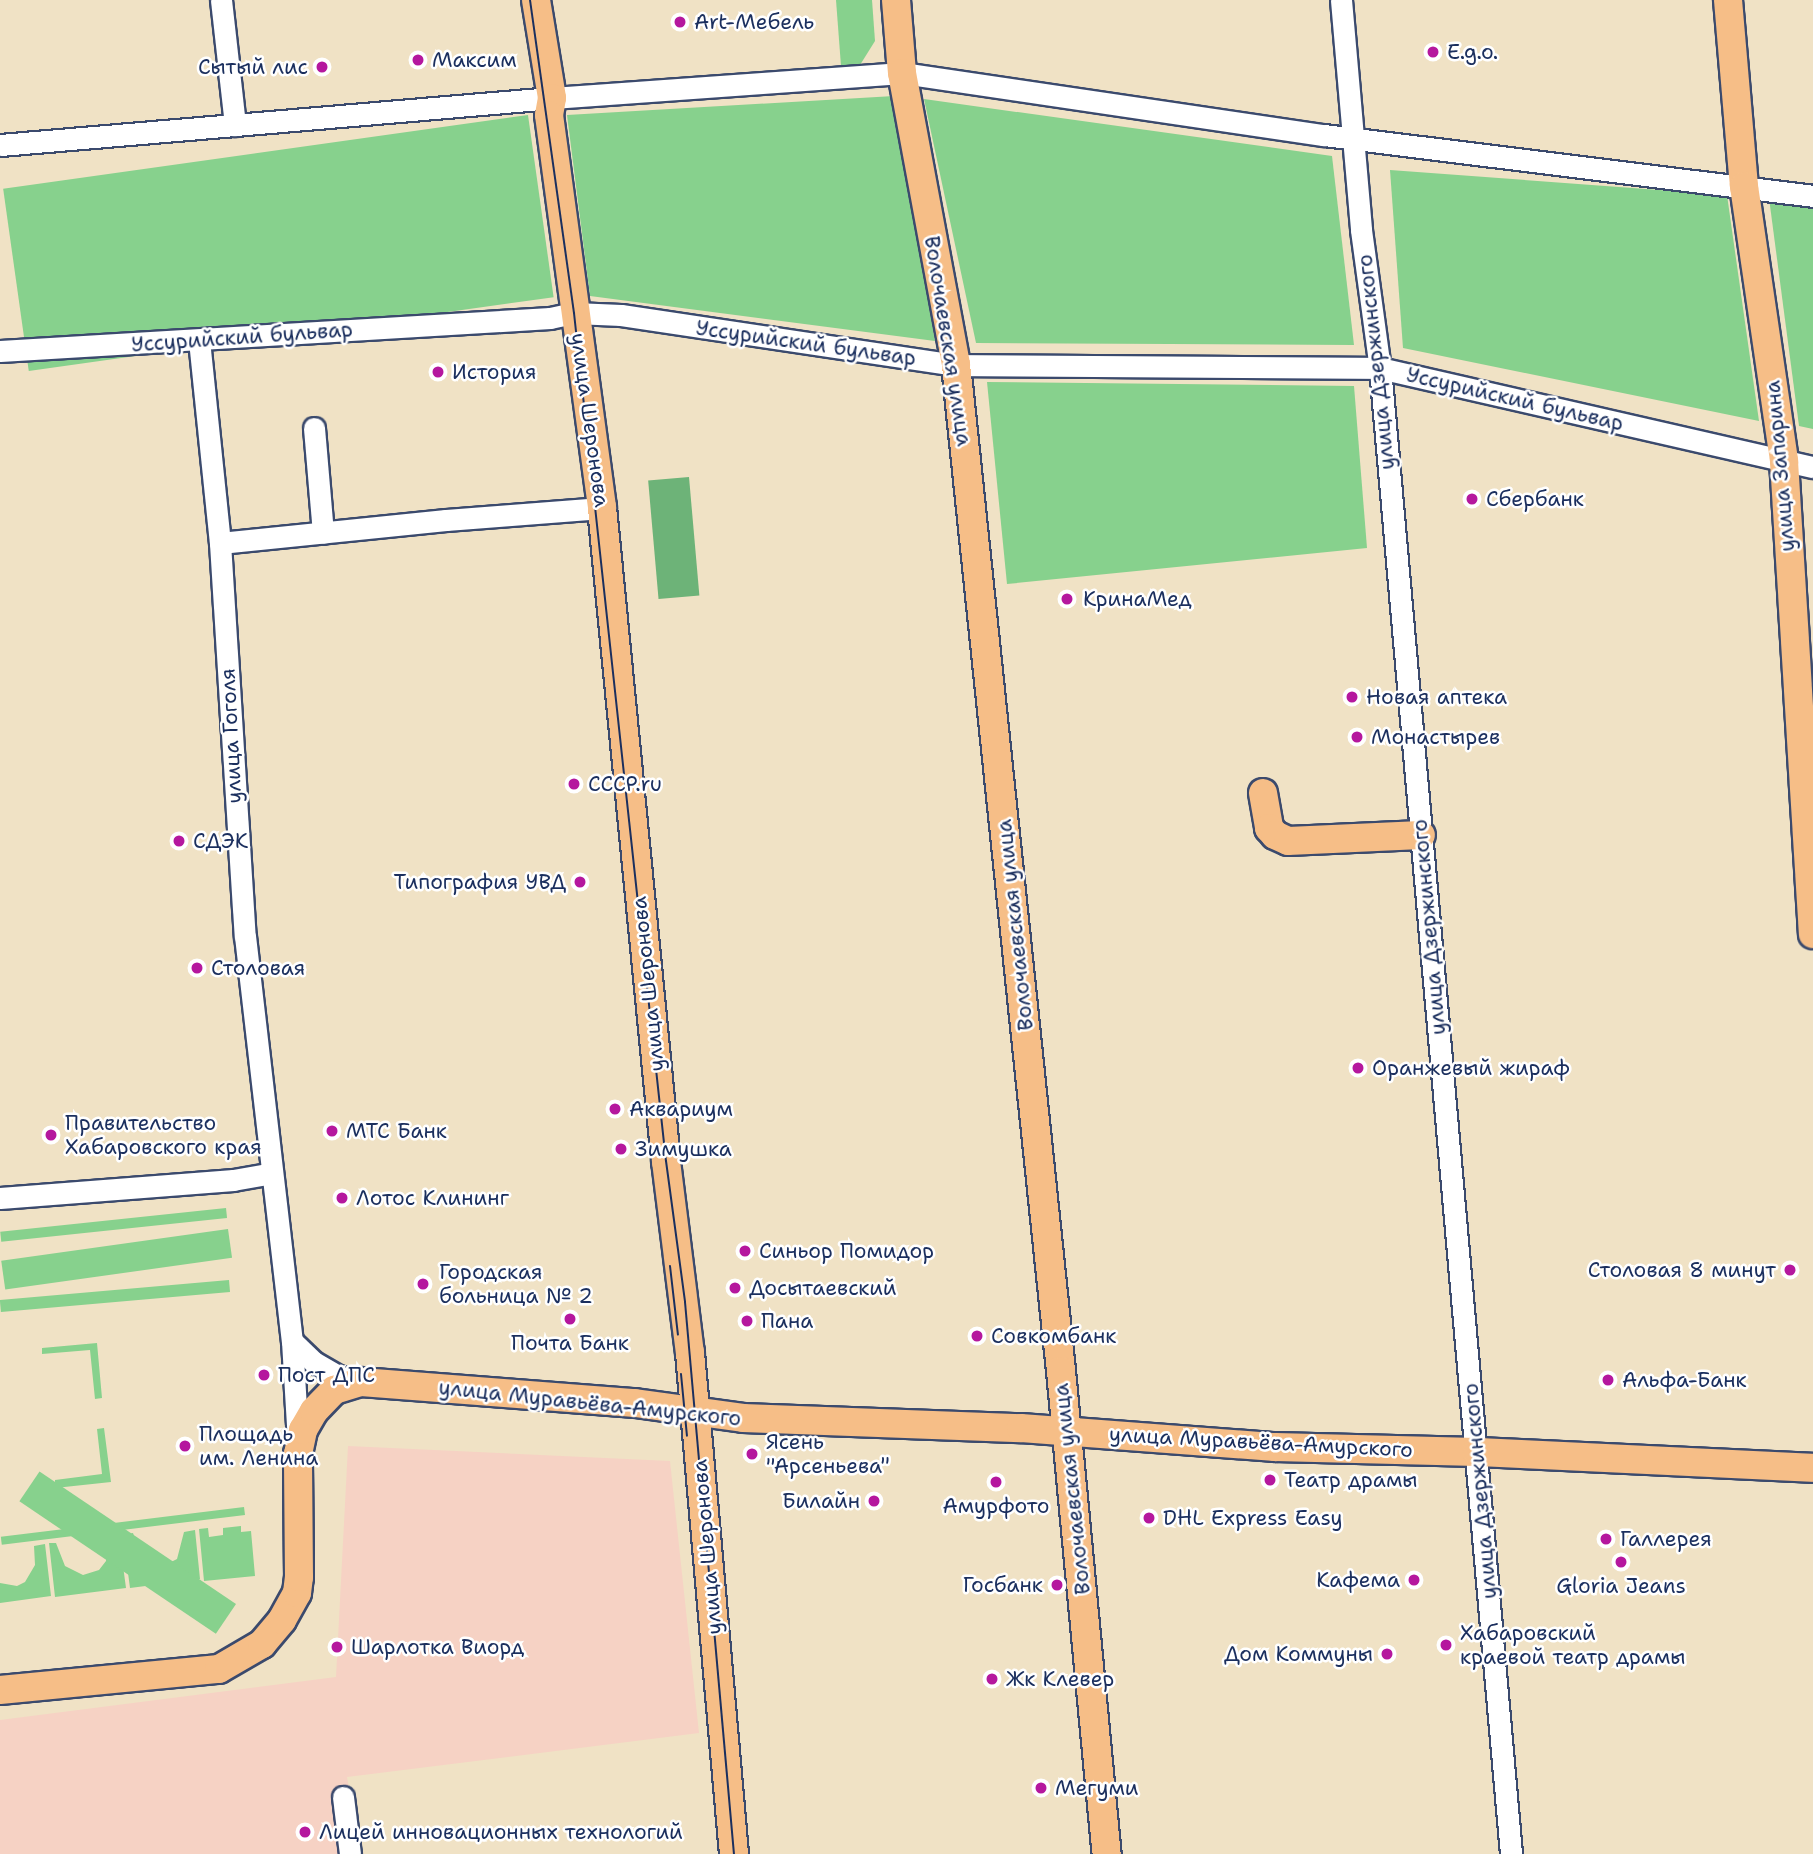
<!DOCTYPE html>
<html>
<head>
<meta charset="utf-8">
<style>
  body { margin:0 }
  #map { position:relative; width:1813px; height:1854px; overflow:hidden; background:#f0e2c5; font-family:"Shantell Sans",sans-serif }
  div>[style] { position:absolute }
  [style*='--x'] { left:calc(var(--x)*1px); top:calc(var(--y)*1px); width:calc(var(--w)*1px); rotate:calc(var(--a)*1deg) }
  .built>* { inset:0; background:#f6d2c4 }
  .green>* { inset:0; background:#87d18d; transform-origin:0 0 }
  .forest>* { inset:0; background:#6db378; transform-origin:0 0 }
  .roads { filter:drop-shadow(2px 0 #3b4a6d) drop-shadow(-2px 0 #3b4a6d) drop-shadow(0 2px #3b4a6d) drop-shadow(0 -2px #3b4a6d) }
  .minor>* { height:21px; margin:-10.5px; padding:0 10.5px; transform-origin:10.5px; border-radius:10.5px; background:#fff }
  .major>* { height:28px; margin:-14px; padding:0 14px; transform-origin:14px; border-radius:14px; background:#f6be87 }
  .tram>* { height:2px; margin:-1px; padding:0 1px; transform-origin:1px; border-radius:1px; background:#1b2f5e }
  .dots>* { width:19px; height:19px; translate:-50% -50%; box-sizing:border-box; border:4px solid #fff; border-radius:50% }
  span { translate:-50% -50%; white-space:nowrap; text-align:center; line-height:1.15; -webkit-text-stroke:5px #fff; paint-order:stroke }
  .poi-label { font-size:21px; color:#1b2f5e }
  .left { translate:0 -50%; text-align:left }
  .right { translate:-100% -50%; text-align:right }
  .street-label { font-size:21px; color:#1b2f5e }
</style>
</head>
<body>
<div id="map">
  <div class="built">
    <i style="clip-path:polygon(348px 1446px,670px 1461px,699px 1733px,347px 1777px,361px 1854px,0 1854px,0 1720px,336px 1677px)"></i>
  </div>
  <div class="green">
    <i style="clip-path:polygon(836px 0,872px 0,875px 41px,860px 65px,841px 66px)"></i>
    <i style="clip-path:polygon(894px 96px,935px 341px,590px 296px,567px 115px)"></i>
    <i style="clip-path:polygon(924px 99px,1332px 156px,1354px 345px,976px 343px)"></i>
    <i style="left:528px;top:115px;width:184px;height:530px;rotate:82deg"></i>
    <i style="clip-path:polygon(1390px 170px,1727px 195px,1759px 421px,1403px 348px)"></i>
    <i style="clip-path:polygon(1769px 198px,1813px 206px,1813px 429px,1799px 426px)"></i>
    <i style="clip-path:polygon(987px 382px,1354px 386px,1367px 548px,1007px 584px)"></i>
    <i style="left:226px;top:1208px;width:10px;height:227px;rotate:84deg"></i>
    <i style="left:228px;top:1229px;width:29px;height:229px;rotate:82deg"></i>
    <i style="left:229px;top:1280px;width:12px;height:230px;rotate:85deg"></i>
    <i style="clip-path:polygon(97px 1343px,102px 1398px,95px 1399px,90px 1350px,42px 1354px,42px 1348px)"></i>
    <i style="clip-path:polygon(104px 1428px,111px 1482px,55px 1488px,55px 1480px,102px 1474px,97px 1429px)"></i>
    <i style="left:244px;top:1507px;width:8px;height:245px;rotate:83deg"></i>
    <i style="clip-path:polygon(241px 1526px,241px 1532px,251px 1531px,255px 1576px,204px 1581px,199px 1529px,208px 1528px,209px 1537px,223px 1535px,223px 1528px)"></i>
    <i style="clip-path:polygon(195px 1530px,200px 1579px,130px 1588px,123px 1535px,133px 1533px,141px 1557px,152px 1564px,165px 1565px,177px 1559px,184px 1532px)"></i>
    <i style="clip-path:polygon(119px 1536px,126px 1588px,55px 1597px,49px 1543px,56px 1543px,65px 1566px,83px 1575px,99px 1570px,106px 1561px,108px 1538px)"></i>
    <i style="clip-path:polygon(45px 1544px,51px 1596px,0 1603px,0 1583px,17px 1586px,25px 1582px,35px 1565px,34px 1546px)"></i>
    <i style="left:236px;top:1604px;width:36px;height:237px;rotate:124deg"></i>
  </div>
  <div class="forest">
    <i style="left:689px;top:477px;width:119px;height:41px;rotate:85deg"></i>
  </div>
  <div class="roads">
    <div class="minor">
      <i style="--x:221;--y:0;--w:126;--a:83.6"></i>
      <i style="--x:1341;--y:0;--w:231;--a:85"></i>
      <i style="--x:1361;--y:230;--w:139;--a:82.2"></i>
      <i style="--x:1380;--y:368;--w:1492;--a:84.96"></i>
      <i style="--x:0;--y:145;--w:554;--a:-4.87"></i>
      <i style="--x:552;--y:98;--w:351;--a:-4.1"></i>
      <i style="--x:902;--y:73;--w:427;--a:8.4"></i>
      <i style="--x:1324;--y:135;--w:493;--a:7.1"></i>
      <i style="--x:199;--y:340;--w:204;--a:84.1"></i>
      <i style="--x:220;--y:543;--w:394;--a:86.4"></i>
      <i style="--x:245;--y:936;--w:408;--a:83.4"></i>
      <i style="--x:292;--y:1341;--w:101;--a:86.6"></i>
      <i style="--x:0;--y:351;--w:551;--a:-3.43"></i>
      <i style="--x:550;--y:318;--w:25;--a:-12"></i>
      <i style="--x:574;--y:313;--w:47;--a:2.4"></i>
      <i style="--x:621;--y:315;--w:339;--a:8.5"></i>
      <i style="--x:956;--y:365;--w:424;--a:0.4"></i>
      <i style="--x:1380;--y:368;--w:444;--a:12.9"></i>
      <i style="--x:314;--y:428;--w:105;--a:85.1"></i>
      <i style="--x:220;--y:543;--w:227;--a:-5.8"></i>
      <i style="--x:446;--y:520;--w:156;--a:-4.4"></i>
      <i style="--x:0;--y:1198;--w:234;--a:-4.4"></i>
      <i style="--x:233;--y:1180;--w:39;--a:-10"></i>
      <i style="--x:292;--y:1341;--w:30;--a:44"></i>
      <i style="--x:314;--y:1362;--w:28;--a:30"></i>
      <i style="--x:338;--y:1376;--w:24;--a:15"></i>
      <i style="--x:343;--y:1797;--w:57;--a:83"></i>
    </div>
    <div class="major">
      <i style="--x:536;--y:0;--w:99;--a:80.7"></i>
      <i style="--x:552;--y:98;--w:17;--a:100"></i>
      <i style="--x:549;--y:115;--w:397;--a:82.3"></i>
      <i style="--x:602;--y:508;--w:656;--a:84.4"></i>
      <i style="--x:666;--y:1161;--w:193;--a:82.9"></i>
      <i style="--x:690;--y:1353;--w:503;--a:84.98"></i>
      <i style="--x:896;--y:0;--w:73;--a:85.3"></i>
      <i style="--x:902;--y:73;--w:297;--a:79.5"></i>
      <i style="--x:956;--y:365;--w:1011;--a:84.04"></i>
      <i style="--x:1061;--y:1371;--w:485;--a:84.6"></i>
      <i style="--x:1728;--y:0;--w:187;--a:85.1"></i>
      <i style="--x:1744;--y:186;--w:278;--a:81.7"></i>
      <i style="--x:1784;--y:461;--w:474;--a:86.5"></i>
      <i style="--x:1263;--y:793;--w:36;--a:80"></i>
      <i style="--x:1269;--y:828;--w:9;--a:49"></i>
      <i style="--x:1275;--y:835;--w:14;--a:25"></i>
      <i style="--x:1288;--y:841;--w:133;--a:-2.6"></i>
      <i style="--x:0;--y:1690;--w:220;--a:-5.5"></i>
      <i style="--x:219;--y:1669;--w:50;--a:-30.2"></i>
      <i style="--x:262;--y:1644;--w:31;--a:-50"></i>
      <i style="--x:282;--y:1620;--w:31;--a:-61"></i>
      <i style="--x:297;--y:1593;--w:16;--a:-83"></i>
      <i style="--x:299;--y:1577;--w:123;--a:-90.5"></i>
      <i style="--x:298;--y:1454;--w:25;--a:-78"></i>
      <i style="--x:303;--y:1430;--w:22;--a:-60"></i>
      <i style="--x:314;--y:1411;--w:29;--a:-46"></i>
      <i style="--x:334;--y:1390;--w:28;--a:-17"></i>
      <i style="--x:361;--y:1382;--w:275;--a:4.4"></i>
      <i style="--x:635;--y:1403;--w:109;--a:7.9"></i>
      <i style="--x:743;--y:1418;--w:278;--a:2.1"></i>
      <i style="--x:1021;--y:1428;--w:255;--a:4.3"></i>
      <i style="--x:1275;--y:1447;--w:202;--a:1.4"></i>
      <i style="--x:1477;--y:1452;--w:336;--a:2.7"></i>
    </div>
  </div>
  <div class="tram">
    <i style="--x:530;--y:0;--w:316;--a:82"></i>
    <i style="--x:574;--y:313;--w:853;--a:83.81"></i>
    <i style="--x:666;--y:1161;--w:142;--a:82.3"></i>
    <i style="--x:685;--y:1302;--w:554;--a:84.93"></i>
    <i style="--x:670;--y:1266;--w:69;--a:83.4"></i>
    <i style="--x:681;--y:1374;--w:62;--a:84.5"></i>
  </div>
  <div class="dots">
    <i style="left:680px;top:22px;background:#b5179e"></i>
    <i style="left:1433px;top:52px;background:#b5179e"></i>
    <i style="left:418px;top:60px;background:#b5179e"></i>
    <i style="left:322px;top:67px;background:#b5179e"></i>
    <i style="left:438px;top:372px;background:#b5179e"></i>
    <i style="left:1472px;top:499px;background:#b5179e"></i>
    <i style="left:1067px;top:599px;background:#b5179e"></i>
    <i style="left:1352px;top:697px;background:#b5179e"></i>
    <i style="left:1357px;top:737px;background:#b5179e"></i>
    <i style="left:574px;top:784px;background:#b5179e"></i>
    <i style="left:179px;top:841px;background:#b5179e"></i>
    <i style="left:580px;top:882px;background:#b5179e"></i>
    <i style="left:197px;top:968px;background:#b5179e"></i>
    <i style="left:1358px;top:1068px;background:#b5179e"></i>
    <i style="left:615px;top:1109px;background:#b5179e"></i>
    <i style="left:332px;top:1131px;background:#b5179e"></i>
    <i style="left:51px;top:1135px;background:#b5179e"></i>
    <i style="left:621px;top:1149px;background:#b5179e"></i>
    <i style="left:342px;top:1198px;background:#b5179e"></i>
    <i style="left:745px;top:1251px;background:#b5179e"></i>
    <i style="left:1790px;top:1270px;background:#b5179e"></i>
    <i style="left:423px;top:1284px;background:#b5179e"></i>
    <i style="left:735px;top:1288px;background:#b5179e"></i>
    <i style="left:570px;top:1319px;background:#b5179e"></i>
    <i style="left:747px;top:1321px;background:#b5179e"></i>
    <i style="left:977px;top:1336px;background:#b5179e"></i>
    <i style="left:264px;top:1375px;background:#b5179e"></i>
    <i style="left:1608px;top:1380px;background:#b5179e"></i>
    <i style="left:185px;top:1446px;background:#b5179e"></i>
    <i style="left:752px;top:1454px;background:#b5179e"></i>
    <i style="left:1270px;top:1480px;background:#b5179e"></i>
    <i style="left:996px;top:1482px;background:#b5179e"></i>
    <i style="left:874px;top:1501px;background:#b5179e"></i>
    <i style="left:1149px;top:1518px;background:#b5179e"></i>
    <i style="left:1606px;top:1539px;background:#b5179e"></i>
    <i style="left:1621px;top:1562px;background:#b5179e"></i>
    <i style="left:1414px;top:1580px;background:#b5179e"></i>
    <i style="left:1057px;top:1585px;background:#b5179e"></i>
    <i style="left:1446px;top:1645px;background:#b5179e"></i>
    <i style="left:337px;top:1647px;background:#b5179e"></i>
    <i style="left:1387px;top:1654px;background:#b5179e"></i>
    <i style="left:992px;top:1679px;background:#b5179e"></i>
    <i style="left:1041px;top:1788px;background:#b5179e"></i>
    <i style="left:305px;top:1832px;background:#b5179e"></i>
  </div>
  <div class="poi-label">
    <span class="left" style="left:694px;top:22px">Art-Мебель</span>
    <span class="left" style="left:1447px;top:52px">E.g.o.</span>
    <span class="left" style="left:432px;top:60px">Максим</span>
    <span class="right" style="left:308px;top:67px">Сытый лис</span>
    <span class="left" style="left:452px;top:372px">История</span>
    <span class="left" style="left:1486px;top:499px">Сбербанк</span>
    <span class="left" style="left:1083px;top:599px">КринаМед</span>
    <span class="left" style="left:1366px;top:697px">Новая аптека</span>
    <span class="left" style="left:1371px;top:737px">Монастырев</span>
    <span class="left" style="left:588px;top:784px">СССР.ru</span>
    <span class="left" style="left:193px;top:841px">СДЭК</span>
    <span class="right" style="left:566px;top:882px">Типография УВД</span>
    <span class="left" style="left:211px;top:968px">Столовая</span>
    <span class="left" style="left:1372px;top:1068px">Оранжевый жираф</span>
    <span class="left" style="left:629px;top:1109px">Аквариум</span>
    <span class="left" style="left:65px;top:1135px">Правительство<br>Хабаровского края</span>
    <span class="left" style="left:346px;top:1131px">МТС Банк</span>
    <span class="left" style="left:635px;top:1149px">Зимушка</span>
    <span class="left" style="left:356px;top:1198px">Лотос Клининг</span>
    <span class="left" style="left:759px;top:1251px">Синьор Помидор</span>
    <span class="right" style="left:1776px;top:1270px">Столовая 8 минут</span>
    <span class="left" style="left:439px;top:1284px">Городская<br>больница № 2</span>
    <span class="left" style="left:749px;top:1288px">Досытаевский</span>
    <span class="left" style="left:761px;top:1321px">Пана</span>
    <span class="left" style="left:991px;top:1336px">Совкомбанк</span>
    <span style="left:570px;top:1343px">Почта Банк</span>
    <span class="left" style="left:278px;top:1375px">Пост ДПС</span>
    <span class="left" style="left:1622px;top:1380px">Альфа-Банк</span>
    <span class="left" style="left:199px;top:1446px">Площадь<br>им. Ленина</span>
    <span class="left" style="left:766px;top:1454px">Ясень<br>"Арсеньева"</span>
    <span class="left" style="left:1284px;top:1480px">Театр драмы</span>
    <span class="right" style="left:860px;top:1501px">Билайн</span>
    <span style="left:996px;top:1506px">Амурфото</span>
    <span class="left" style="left:1163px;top:1518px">DHL Express Easy</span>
    <span class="left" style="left:1620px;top:1539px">Галлерея</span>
    <span class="right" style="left:1400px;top:1580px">Кафема</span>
    <span class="right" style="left:1043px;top:1585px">Госбанк</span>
    <span style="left:1621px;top:1586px">Gloria Jeans</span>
    <span class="left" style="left:1460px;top:1645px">Хабаровский<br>краевой театр драмы</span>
    <span class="left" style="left:351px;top:1647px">Шарлотка Виорд</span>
    <span class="right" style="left:1373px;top:1654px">Дом Коммуны</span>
    <span class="left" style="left:1006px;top:1679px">Жк Клевер</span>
    <span class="left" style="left:1055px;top:1788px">Мегуми</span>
    <span class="left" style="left:319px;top:1832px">Лицей инновационных технологий</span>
  </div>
  <div class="street-label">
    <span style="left:242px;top:337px;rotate:-4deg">Уссурийский бульвар</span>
    <span style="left:948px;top:341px;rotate:81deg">Волочаевская улица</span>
    <span style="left:806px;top:343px;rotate:8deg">Уссурийский бульвар</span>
    <span style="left:1376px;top:362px;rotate:-96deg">улица Дзержинского</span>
    <span style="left:1515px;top:399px;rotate:13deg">Уссурийский бульвар</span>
    <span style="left:590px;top:420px;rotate:82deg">улица Шеронова</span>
    <span style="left:1780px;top:466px;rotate:-95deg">улица Запарина</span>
    <span style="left:231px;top:736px;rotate:-93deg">улица Гоголя</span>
    <span style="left:1015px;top:925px;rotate:-96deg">Волочаевская улица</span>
    <span style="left:1429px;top:927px;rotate:-95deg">улица Дзержинского</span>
    <span style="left:648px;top:984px;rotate:-96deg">улица Шеронова</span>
    <span style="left:590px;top:1403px;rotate:6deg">улица Муравьёва-Амурского</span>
    <span style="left:1261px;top:1442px;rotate:3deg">улица Муравьёва-Амурского</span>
    <span style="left:1072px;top:1489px;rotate:-96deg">Волочаевская улица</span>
    <span style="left:1480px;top:1491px;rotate:-95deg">улица Дзержинского</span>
    <span style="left:707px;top:1547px;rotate:-95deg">улица Шеронова</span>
  </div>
</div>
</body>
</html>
